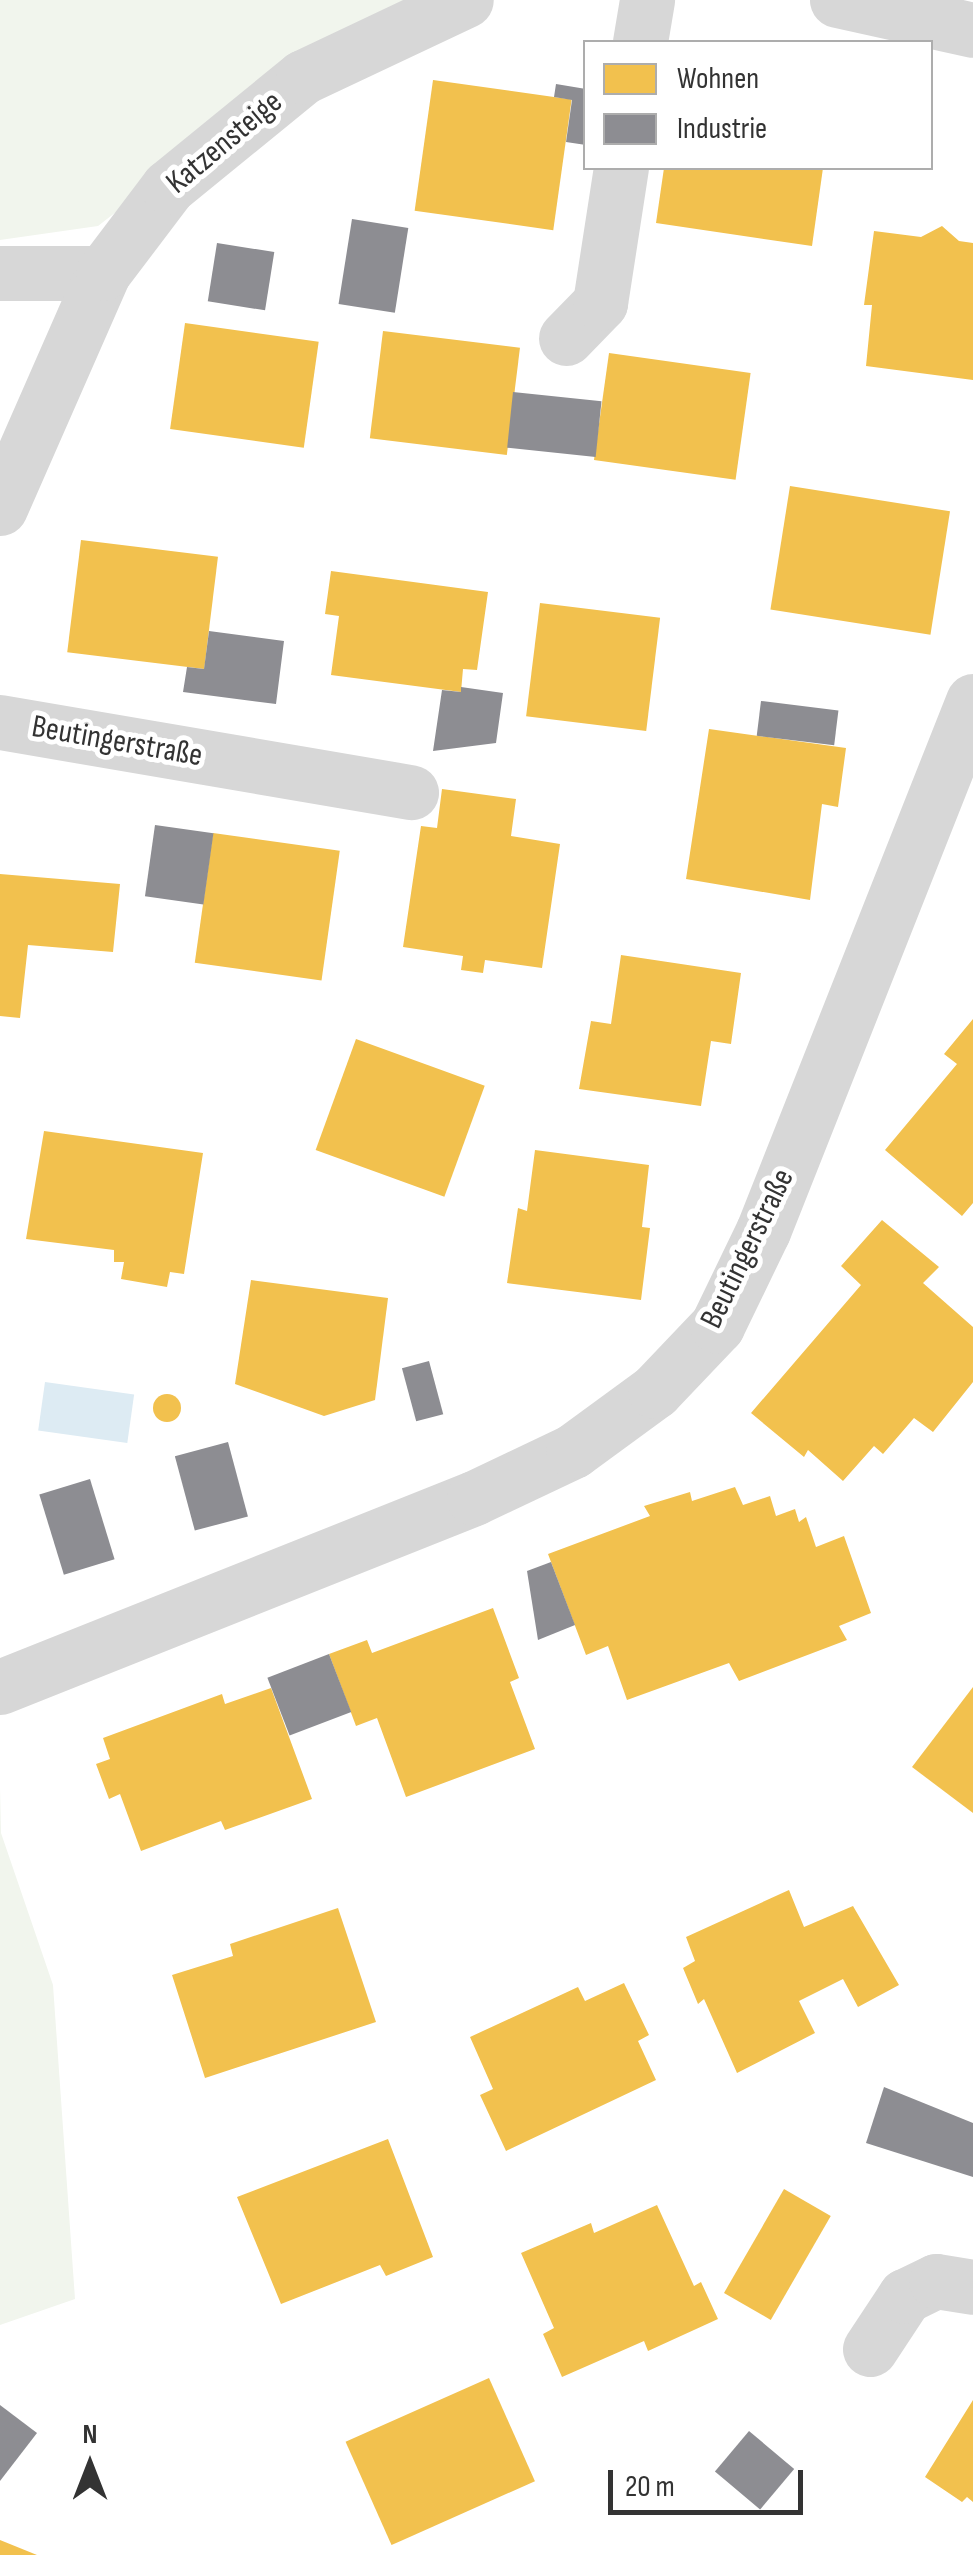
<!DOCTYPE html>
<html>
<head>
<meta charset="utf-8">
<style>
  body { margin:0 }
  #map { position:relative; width:973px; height:2555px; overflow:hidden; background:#fff; font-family:"Sofia Sans Condensed",sans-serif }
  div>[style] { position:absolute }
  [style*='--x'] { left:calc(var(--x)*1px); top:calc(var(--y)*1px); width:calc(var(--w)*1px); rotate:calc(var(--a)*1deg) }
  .green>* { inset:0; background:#f1f5ed }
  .water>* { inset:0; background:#ddebf3; transform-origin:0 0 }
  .homes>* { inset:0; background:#f2c14e; transform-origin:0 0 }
  .round { border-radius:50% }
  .industry>* { inset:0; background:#8d8d92; transform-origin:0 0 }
  .minor>* { height:55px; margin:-27.5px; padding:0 27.5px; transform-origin:27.5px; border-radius:27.5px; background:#d7d7d7 }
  span { translate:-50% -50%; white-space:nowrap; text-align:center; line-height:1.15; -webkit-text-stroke:10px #fff; paint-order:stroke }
  .street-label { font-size:32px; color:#333 }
  .legend { position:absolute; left:583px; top:40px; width:350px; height:130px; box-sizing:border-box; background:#fff; border:2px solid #adadad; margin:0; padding:12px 18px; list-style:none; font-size:30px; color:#333 }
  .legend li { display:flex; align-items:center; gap:20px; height:50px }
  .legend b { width:50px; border:2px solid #adadad }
  .north { position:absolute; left:40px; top:2415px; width:100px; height:100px; -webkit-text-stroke:8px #fff; paint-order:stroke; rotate:0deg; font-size:28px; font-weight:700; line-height:40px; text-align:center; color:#333 }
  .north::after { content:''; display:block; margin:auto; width:35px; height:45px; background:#333; clip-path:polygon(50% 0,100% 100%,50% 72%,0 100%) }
  .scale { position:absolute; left:608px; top:2470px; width:195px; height:45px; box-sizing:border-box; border:5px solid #333; border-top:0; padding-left:12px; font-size:30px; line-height:35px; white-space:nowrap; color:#333; -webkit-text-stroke:8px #fff; paint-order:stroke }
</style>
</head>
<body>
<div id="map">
  <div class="green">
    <i style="clip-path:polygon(0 0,447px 0,357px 24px,98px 226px,0 240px)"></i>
    <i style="clip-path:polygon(0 1787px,1px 1833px,53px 1985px,75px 2299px,0 2325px)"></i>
  </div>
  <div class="water">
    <i style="left:45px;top:1382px;width:90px;height:49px;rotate:8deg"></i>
  </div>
  <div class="homes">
    <i style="left:433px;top:80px;width:140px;height:132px;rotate:8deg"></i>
    <i style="clip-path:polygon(664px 168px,823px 168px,812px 246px,656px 223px)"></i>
    <i style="clip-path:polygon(942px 226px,959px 241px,973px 243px,973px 380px,866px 366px,872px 305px,864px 305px,874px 231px,921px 237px)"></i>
    <i style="left:185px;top:323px;width:135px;height:107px;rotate:8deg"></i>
    <i style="left:383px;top:331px;width:138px;height:108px;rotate:7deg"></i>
    <i style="left:609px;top:353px;width:143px;height:108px;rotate:8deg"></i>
    <i style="left:790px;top:486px;width:162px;height:125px;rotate:9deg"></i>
    <i style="left:81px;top:540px;width:138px;height:113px;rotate:7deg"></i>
    <i style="clip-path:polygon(331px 571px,488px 592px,477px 670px,463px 669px,461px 692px,331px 675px,339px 616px,325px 614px)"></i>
    <i style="left:540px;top:603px;width:121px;height:114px;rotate:7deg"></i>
    <i style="clip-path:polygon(709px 729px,846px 748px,838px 807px,822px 804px,810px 900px,686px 879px)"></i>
    <i style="clip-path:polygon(442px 789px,516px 799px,511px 836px,560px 844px,542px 968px,485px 960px,483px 973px,461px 970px,463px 956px,403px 947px,421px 826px,437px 828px)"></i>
    <i style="left:213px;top:833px;width:128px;height:131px;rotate:8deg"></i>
    <i style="clip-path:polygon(0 874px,120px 884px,113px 952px,28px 945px,20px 1018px,0 1016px)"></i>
    <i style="clip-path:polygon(621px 955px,741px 973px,731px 1044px,711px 1041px,701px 1106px,579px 1089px,591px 1021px,611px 1024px)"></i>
    <i style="clip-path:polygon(973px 1019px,973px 1203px,962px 1216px,885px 1150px,957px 1064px,944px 1054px)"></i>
    <i style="left:356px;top:1039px;width:137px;height:118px;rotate:20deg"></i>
    <i style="clip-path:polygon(44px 1131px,203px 1153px,184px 1274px,170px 1272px,167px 1287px,121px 1279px,124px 1262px,114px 1262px,114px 1250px,26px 1239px)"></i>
    <i style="clip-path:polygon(535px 1150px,649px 1165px,642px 1227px,650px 1228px,641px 1300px,507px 1283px,518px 1208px,527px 1211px)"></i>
    <i style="clip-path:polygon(882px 1220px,939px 1267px,923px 1283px,973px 1327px,973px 1382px,933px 1432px,914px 1418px,883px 1454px,874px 1446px,843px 1481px,808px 1450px,804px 1457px,751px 1413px,861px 1285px,841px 1266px)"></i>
    <i style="clip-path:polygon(251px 1280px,388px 1298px,375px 1400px,324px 1416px,235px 1384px)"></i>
    <i class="round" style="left:153px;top:1394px;width:28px;height:28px"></i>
    <i style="clip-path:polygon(735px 1487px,743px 1505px,770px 1496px,776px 1516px,795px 1509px,799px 1522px,806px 1517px,816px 1547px,844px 1536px,871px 1613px,839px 1626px,847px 1640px,739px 1681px,729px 1663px,627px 1700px,608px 1646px,586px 1655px,548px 1554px,650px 1516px,644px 1506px,690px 1492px,692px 1501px)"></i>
    <i style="clip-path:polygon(493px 1608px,519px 1678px,510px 1682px,535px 1749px,406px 1797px,377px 1718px,356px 1726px,329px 1654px,367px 1640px,372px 1653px)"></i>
    <i style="clip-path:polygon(973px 1687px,973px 1813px,912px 1767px)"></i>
    <i style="clip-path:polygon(271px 1688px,312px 1799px,225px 1830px,221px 1821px,141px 1851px,120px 1794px,109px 1799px,96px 1764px,110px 1759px,103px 1738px,222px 1694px,225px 1704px)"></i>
    <i style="clip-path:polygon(789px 1890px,804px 1927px,853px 1906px,899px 1985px,858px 2007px,843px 1979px,799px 2001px,815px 2033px,737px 2073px,704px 1999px,698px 2004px,683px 1968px,695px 1961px,686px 1937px)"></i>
    <i style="clip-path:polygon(338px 1908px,376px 2022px,205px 2078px,172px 1975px,233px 1956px,230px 1944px)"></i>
    <i style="clip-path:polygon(624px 1983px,649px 2035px,638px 2041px,656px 2080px,506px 2151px,480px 2095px,493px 2089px,470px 2037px,578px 1987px,585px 2001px)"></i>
    <i style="clip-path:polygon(388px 2139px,433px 2257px,386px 2276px,380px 2265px,281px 2304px,237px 2197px)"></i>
    <i style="left:784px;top:2189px;width:54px;height:120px;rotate:30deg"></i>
    <i style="clip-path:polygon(657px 2205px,694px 2286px,701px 2282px,718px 2319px,648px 2351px,644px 2341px,562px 2377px,543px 2334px,554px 2328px,521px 2253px,591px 2223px,594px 2233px)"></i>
    <i style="left:489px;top:2378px;width:113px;height:157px;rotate:66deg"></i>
    <i style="clip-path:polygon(973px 2400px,973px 2502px,967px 2497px,962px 2502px,925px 2477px)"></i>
    <i style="clip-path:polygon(0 2540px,37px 2555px,0 2555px)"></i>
  </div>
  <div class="industry">
    <i style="clip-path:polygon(556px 84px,586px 89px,586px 145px,566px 142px,572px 100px,554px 97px)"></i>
    <i style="left:352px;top:219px;width:57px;height:86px;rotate:9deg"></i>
    <i style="left:217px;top:243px;width:58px;height:59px;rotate:9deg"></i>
    <i style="left:513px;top:392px;width:89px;height:56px;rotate:6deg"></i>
    <i style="clip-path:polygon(209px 631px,284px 641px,276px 704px,183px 692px,187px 667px,204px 669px)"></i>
    <i style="clip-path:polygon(461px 687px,503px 693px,496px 743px,433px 751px,442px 690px,461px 692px)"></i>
    <i style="left:761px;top:701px;width:78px;height:35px;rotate:7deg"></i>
    <i style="left:155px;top:825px;width:59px;height:72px;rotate:8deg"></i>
    <i style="left:429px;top:1361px;width:55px;height:28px;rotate:75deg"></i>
    <i style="left:228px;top:1442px;width:77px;height:55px;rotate:75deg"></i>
    <i style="left:90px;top:1479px;width:84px;height:53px;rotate:73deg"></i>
    <i style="clip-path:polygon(551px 1562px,575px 1625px,538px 1640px,527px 1571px)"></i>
    <i style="left:329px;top:1654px;width:62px;height:66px;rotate:69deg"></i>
    <i style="clip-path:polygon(884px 2087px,973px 2123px,973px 2177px,866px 2143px)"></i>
    <i style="clip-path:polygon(0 2405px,37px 2433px,0 2481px)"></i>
    <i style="left:749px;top:2431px;width:59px;height:53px;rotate:40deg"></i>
  </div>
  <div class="minor">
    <i style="--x:837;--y:0;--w:139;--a:12.4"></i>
    <i style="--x:640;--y:42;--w:43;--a:-80.5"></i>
    <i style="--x:0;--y:273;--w:103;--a:0"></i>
    <i style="--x:566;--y:338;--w:49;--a:-45.8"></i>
    <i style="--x:600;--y:303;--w:137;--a:-81.2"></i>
    <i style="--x:0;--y:508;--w:257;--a:-66.3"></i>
    <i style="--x:103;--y:273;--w:108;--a:-52.9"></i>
    <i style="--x:168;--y:187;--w:174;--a:-39.2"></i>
    <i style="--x:303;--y:77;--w:180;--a:-25.3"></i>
    <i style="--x:0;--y:722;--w:417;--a:9.7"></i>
    <i style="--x:0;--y:1687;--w:510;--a:-21.74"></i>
    <i style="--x:474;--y:1498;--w:110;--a:-25.4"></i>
    <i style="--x:573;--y:1451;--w:102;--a:-36.2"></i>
    <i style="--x:655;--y:1391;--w:90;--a:-46.4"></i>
    <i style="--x:717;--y:1326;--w:106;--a:-64.2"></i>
    <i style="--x:763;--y:1231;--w:570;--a:-68.39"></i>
    <i style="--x:870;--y:2349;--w:64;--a:-56.6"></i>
    <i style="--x:905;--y:2296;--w:34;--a:-26"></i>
    <i style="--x:936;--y:2281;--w:37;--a:9"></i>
  </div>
  <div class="street-label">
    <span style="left:225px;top:143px;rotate:-40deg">Katzensteige</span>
    <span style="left:117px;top:742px;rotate:10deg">Beutingerstraße</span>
    <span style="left:748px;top:1249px;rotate:-64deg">Beutingerstraße</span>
  </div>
  <ul class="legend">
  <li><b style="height:28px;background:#f2c14e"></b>Wohnen</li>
  <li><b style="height:28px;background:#8d8d92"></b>Industrie</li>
  </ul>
  <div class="north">N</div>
  <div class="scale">20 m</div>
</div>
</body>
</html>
